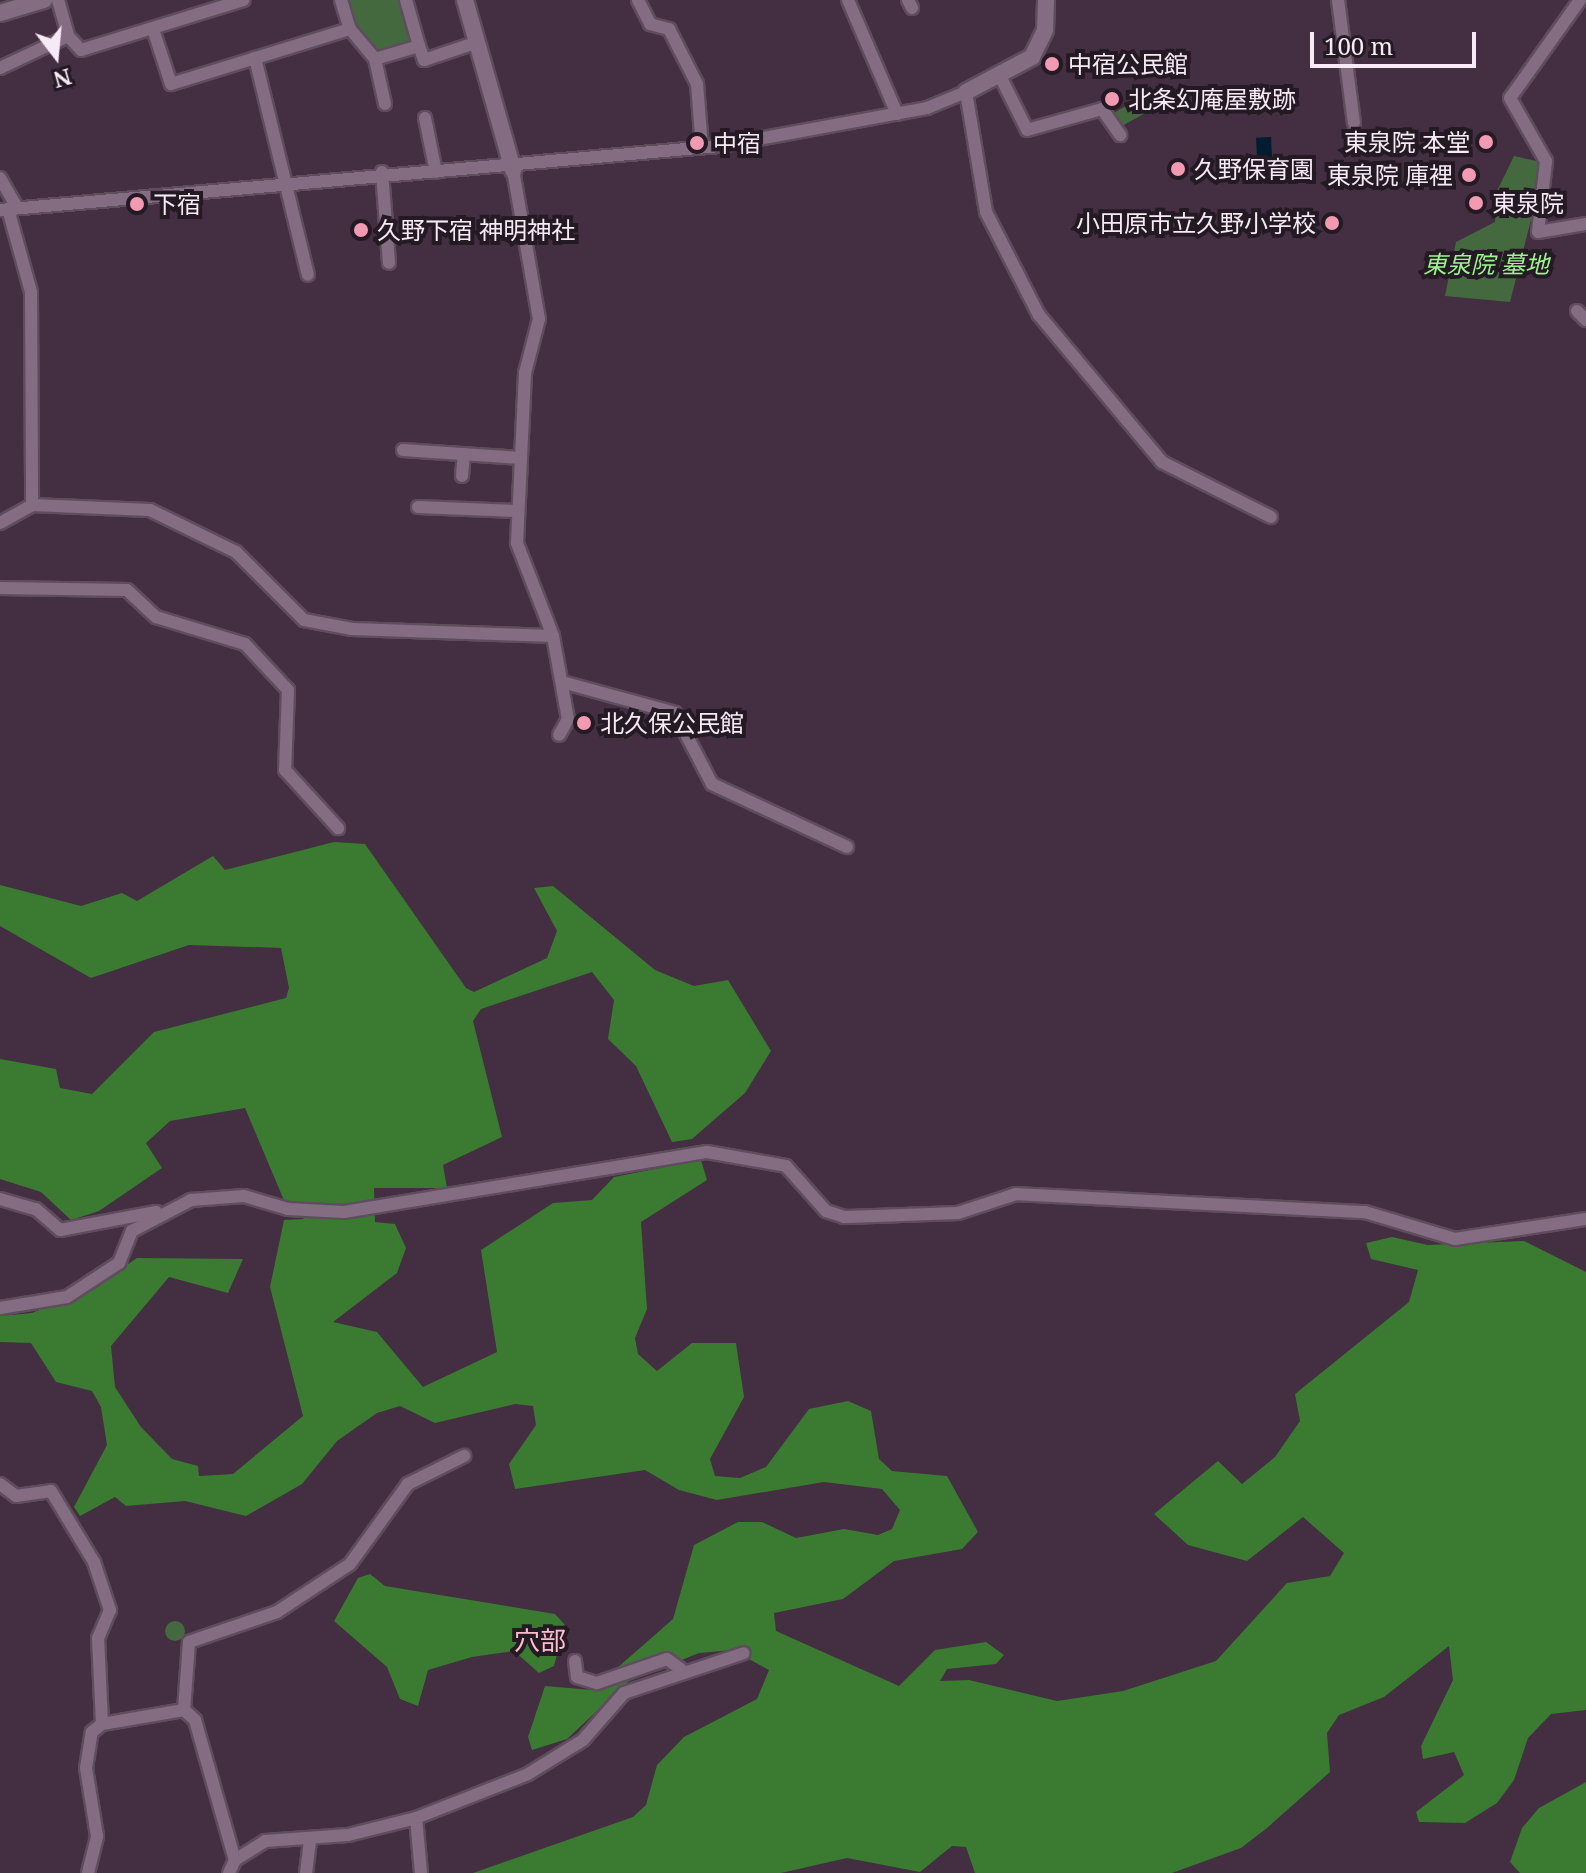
<!DOCTYPE html>
<html>
<head>
<meta charset="utf-8">
<style>
  body { margin:0 }
  #map { position:relative; width:1586px; height:1873px; overflow:hidden; background:#432e42; font-family:"Noto Serif","Noto Sans JP",serif }
  div>[style] { position:absolute }
  [style*='--x'] { left:calc(var(--x)*1px); top:calc(var(--y)*1px); width:calc(var(--w)*1px); rotate:calc(var(--a)*1deg) }
  .green>* { inset:0; background:#44693e }
  .round { border-radius:50% }
  .forest>* { inset:0; background:#3a7a31 }
  .water>* { inset:0; background:#021c30; transform-origin:0 0 }
  .roads { filter:drop-shadow(2px 0 #5f4d5e) drop-shadow(-2px 0 #5f4d5e) drop-shadow(0 2px #5f4d5e) drop-shadow(0 -2px #5f4d5e) }
  .minor>* { height:12px; margin:-6px; padding:0 6px; transform-origin:6px; border-radius:6px; background:#846d83 }
  .tertiary>* { height:16px; margin:-8px; padding:0 8px; transform-origin:8px; border-radius:8px; background:#846d83 }
  .dots>* { width:22px; height:22px; translate:-50% -50%; box-sizing:border-box; border:4px solid #241a23; border-radius:50% }
  span { translate:-50% -50%; white-space:nowrap; text-align:center; line-height:1.15; -webkit-text-stroke:8px #241a23; paint-order:stroke }
  .poi-label { font-size:24px; color:#f7e9f6 }
  .left { translate:0 -50%; text-align:left }
  .right { translate:-100% -50%; text-align:right }
  .park-label { font-size:24px; color:#9df390; font-style:italic }
  .neighbourhood-label { font-size:26px; color:#ffbccd }
  .north { position:absolute; left:16px; top:16px; width:80px; height:80px; -webkit-text-stroke:6px #241a23; paint-order:stroke; rotate:164deg; font-size:22px; font-weight:700; line-height:32px; text-align:center; color:#f7e9f6 }
  .north::after { content:''; display:block; margin:auto; width:28px; height:36px; background:#f7e9f6; clip-path:polygon(50% 0,100% 100%,50% 72%,0 100%) }
  .scale { position:absolute; left:1310px; top:32px; width:166px; height:36px; box-sizing:border-box; border:4px solid #f7e9f6; border-top:0; padding-left:10px; font-size:24px; line-height:28px; white-space:nowrap; color:#f7e9f6; -webkit-text-stroke:6px #241a23; paint-order:stroke }
</style>
</head>
<body>
<div id="map">
  <div class="green">
    <i style="clip-path:polygon(347px 0,400px 0,413px 44px,368px 54px)"></i>
    <i style="clip-path:polygon(1146px 94px,1151px 110px,1120px 127px,1112px 114px)"></i>
    <i style="clip-path:polygon(1514px 156px,1541px 162px,1543px 173px,1510px 302px,1445px 296px,1456px 242px,1495px 222px,1498px 189px)"></i>
    <i class="round" style="left:165px;top:1621px;width:20px;height:20px"></i>
  </div>
  <div class="forest">
    <i style="clip-path:polygon(334px 842px,365px 844px,466px 988px,474px 992px,547px 958px,557px 931px,534px 888px,553px 886px,655px 970px,694px 986px,728px 980px,771px 1051px,745px 1093px,692px 1139px,672px 1142px,636px 1066px,608px 1039px,614px 1000px,592px 972px,481px 1009px,473px 1021px,502px 1137px,443px 1165px,447px 1188px,374px 1188px,375px 1222px,395px 1224px,406px 1248px,397px 1273px,333px 1322px,377px 1332px,423px 1387px,497px 1352px,481px 1250px,553px 1203px,592px 1200px,614px 1177px,701px 1160px,707px 1180px,641px 1222px,647px 1309px,635px 1338px,638px 1354px,657px 1371px,692px 1343px,736px 1343px,744px 1397px,710px 1459px,715px 1476px,740px 1478px,766px 1467px,809px 1409px,848px 1401px,871px 1411px,879px 1459px,892px 1471px,947px 1476px,978px 1532px,962px 1549px,894px 1561px,843px 1599px,774px 1613px,776px 1631px,899px 1686px,935px 1650px,986px 1642px,1004px 1655px,996px 1664px,947px 1669px,940px 1681px,969px 1680px,1057px 1701px,1123px 1691px,1216px 1661px,1287px 1583px,1330px 1576px,1344px 1553px,1303px 1517px,1247px 1561px,1188px 1545px,1154px 1514px,1218px 1461px,1242px 1484px,1275px 1457px,1300px 1421px,1295px 1394px,1409px 1302px,1418px 1270px,1371px 1259px,1366px 1243px,1392px 1237px,1428px 1245px,1524px 1241px,1586px 1272px,1586px 1710px,1551px 1714px,1528px 1738px,1514px 1780px,1497px 1803px,1465px 1823px,1419px 1822px,1416px 1812px,1464px 1775px,1454px 1752px,1423px 1759px,1421px 1746px,1453px 1680px,1449px 1646px,1384px 1697px,1339px 1715px,1327px 1733px,1330px 1772px,1267px 1828px,1241px 1848px,1172px 1873px,975px 1873px,966px 1847px,952px 1846px,920px 1872px,847px 1858px,781px 1873px,473px 1873px,633px 1817px,646px 1805px,657px 1765px,684px 1737px,757px 1699px,769px 1670px,732px 1650px,699px 1653px,629px 1681px,567px 1739px,532px 1750px,528px 1737px,545px 1686px,592px 1690px,673px 1619px,694px 1545px,738px 1522px,762px 1522px,796px 1538px,844px 1529px,878px 1535px,892px 1529px,900px 1510px,882px 1489px,824px 1482px,717px 1500px,679px 1490px,645px 1470px,515px 1489px,509px 1464px,536px 1425px,533px 1406px,515px 1404px,435px 1423px,400px 1406px,377px 1413px,337px 1441px,302px 1484px,246px 1516px,185px 1501px,126px 1506px,115px 1497px,80px 1516px,74px 1507px,107px 1445px,101px 1407px,92px 1391px,56px 1382px,31px 1343px,0 1342px,0 1316px,32px 1313px,92px 1288px,137px 1258px,243px 1259px,228px 1293px,169px 1277px,111px 1346px,115px 1387px,141px 1427px,172px 1459px,198px 1466px,199px 1476px,233px 1474px,303px 1416px,270px 1287px,284px 1220px,304px 1219px,283px 1198px,245px 1108px,170px 1121px,146px 1143px,162px 1168px,99px 1211px,71px 1220px,41px 1192px,0 1179px,0 1059px,56px 1069px,60px 1088px,92px 1094px,154px 1032px,286px 998px,289px 988px,281px 948px,189px 945px,91px 978px,0 926px,0 885px,81px 906px,122px 893px,137px 901px,213px 856px,225px 870px)"></i>
    <i style="clip-path:polygon(370px 1574px,385px 1586px,555px 1614px,565px 1625px,554px 1666px,539px 1673px,514px 1651px,472px 1657px,428px 1670px,418px 1706px,400px 1699px,387px 1667px,334px 1621px,358px 1578px)"></i>
    <i style="clip-path:polygon(1586px 1782px,1586px 1873px,1520px 1873px,1510px 1862px,1522px 1828px,1539px 1808px)"></i>
  </div>
  <div class="water">
    <i style="left:1271px;top:137px;width:41px;height:15px;rotate:87deg"></i>
  </div>
  <div class="roads">
    <div class="minor">
      <i style="--x:58;--y:0;--w:37;--a:74"></i>
      <i style="--x:68;--y:36;--w:19;--a:47"></i>
      <i style="--x:81;--y:50;--w:170;--a:-17.1"></i>
      <i style="--x:341;--y:0;--w:30;--a:73"></i>
      <i style="--x:350;--y:29;--w:39;--a:50"></i>
      <i style="--x:375;--y:59;--w:46;--a:-16.5"></i>
      <i style="--x:419;--y:46;--w:15;--a:70"></i>
      <i style="--x:424;--y:60;--w:57;--a:-18.4"></i>
      <i style="--x:406;--y:0;--w:48;--a:74.2"></i>
      <i style="--x:638;--y:0;--w:27;--a:63"></i>
      <i style="--x:650;--y:24;--w:20;--a:15"></i>
      <i style="--x:669;--y:29;--w:62;--a:63"></i>
      <i style="--x:697;--y:84;--w:63;--a:85.5"></i>
      <i style="--x:848;--y:0;--w:124;--a:66.7"></i>
      <i style="--x:908;--y:0;--w:9;--a:63"></i>
      <i style="--x:1338;--y:0;--w:124;--a:82.6"></i>
      <i style="--x:1580;--y:0;--w:120;--a:125.5"></i>
      <i style="--x:1510;--y:98;--w:73;--a:60.3"></i>
      <i style="--x:1546;--y:161;--w:71;--a:96.4"></i>
      <i style="--x:1538;--y:232;--w:49;--a:-9.5"></i>
      <i style="--x:153;--y:29;--w:58;--a:71.9"></i>
      <i style="--x:171;--y:84;--w:187;--a:-17.1"></i>
      <i style="--x:255;--y:58;--w:223;--a:76.3"></i>
      <i style="--x:375;--y:59;--w:46;--a:77.5"></i>
      <i style="--x:0;--y:68;--w:75;--a:-25.2"></i>
      <i style="--x:1000;--y:76;--w:60;--a:63.4"></i>
      <i style="--x:1027;--y:130;--w:78;--a:-15.6"></i>
      <i style="--x:1102;--y:109;--w:32;--a:55"></i>
      <i style="--x:425;--y:118;--w:55;--a:78.5"></i>
      <i style="--x:382;--y:172;--w:91;--a:85.6"></i>
      <i style="--x:0;--y:178;--w:34;--a:60"></i>
      <i style="--x:8;--y:209;--w:86;--a:74.5"></i>
      <i style="--x:31;--y:292;--w:213;--a:89.7"></i>
      <i style="--x:0;--y:210;--w:723;--a:-5.08"></i>
      <i style="--x:720;--y:146;--w:210;--a:-10.4"></i>
      <i style="--x:927;--y:108;--w:42;--a:-22.3"></i>
      <i style="--x:966;--y:92;--w:122;--a:80.5"></i>
      <i style="--x:986;--y:212;--w:116;--a:62.8"></i>
      <i style="--x:1039;--y:315;--w:192;--a:50.1"></i>
      <i style="--x:1162;--y:462;--w:122;--a:26.8"></i>
      <i style="--x:1577;--y:311;--w:13;--a:45"></i>
      <i style="--x:403;--y:450;--w:118;--a:3.9"></i>
      <i style="--x:462;--y:476;--w:22;--a:-85"></i>
      <i style="--x:418;--y:507;--w:98;--a:2.3"></i>
      <i style="--x:0;--y:523;--w:37;--a:-29"></i>
      <i style="--x:32;--y:505;--w:118;--a:2.4"></i>
      <i style="--x:150;--y:510;--w:96;--a:26"></i>
      <i style="--x:236;--y:552;--w:96;--a:45"></i>
      <i style="--x:304;--y:620;--w:49;--a:10.6"></i>
      <i style="--x:352;--y:629;--w:201;--a:2"></i>
      <i style="--x:553;--y:636;--w:100;--a:-111.2"></i>
      <i style="--x:517;--y:543;--w:170;--a:-87.3"></i>
      <i style="--x:525;--y:373;--w:56;--a:-75.5"></i>
      <i style="--x:539;--y:319;--w:151;--a:-99.9"></i>
      <i style="--x:0;--y:588;--w:127;--a:0.9"></i>
      <i style="--x:127;--y:590;--w:40;--a:43"></i>
      <i style="--x:156;--y:617;--w:93;--a:16.9"></i>
      <i style="--x:245;--y:644;--w:63;--a:46.9"></i>
      <i style="--x:288;--y:690;--w:80;--a:92.1"></i>
      <i style="--x:285;--y:770;--w:79;--a:47.6"></i>
      <i style="--x:553;--y:636;--w:84;--a:79.8"></i>
      <i style="--x:568;--y:719;--w:18;--a:119"></i>
      <i style="--x:562;--y:682;--w:117;--a:15.3"></i>
      <i style="--x:675;--y:713;--w:80;--a:62.5"></i>
      <i style="--x:712;--y:784;--w:149;--a:25"></i>
      <i style="--x:0;--y:1199;--w:37;--a:16"></i>
      <i style="--x:36;--y:1209;--w:32;--a:41"></i>
      <i style="--x:60;--y:1230;--w:98;--a:-10.6"></i>
      <i style="--x:0;--y:1308;--w:68;--a:-9.3"></i>
      <i style="--x:67;--y:1297;--w:62;--a:-33.2"></i>
      <i style="--x:119;--y:1263;--w:35;--a:-68"></i>
      <i style="--x:132;--y:1231;--w:67;--a:-27.7"></i>
      <i style="--x:191;--y:1200;--w:53;--a:-4.3"></i>
      <i style="--x:244;--y:1196;--w:46;--a:16.5"></i>
      <i style="--x:288;--y:1209;--w:56;--a:3.1"></i>
      <i style="--x:344;--y:1212;--w:368;--a:-9.4"></i>
      <i style="--x:707;--y:1152;--w:80;--a:10"></i>
      <i style="--x:786;--y:1166;--w:60;--a:48.4"></i>
      <i style="--x:826;--y:1211;--w:19;--a:18"></i>
      <i style="--x:844;--y:1217;--w:114;--a:-2"></i>
      <i style="--x:958;--y:1213;--w:61;--a:-18.1"></i>
      <i style="--x:1016;--y:1194;--w:349;--a:3"></i>
      <i style="--x:1365;--y:1212;--w:94;--a:16.7"></i>
      <i style="--x:1455;--y:1239;--w:133;--a:-8.7"></i>
      <i style="--x:0;--y:1484;--w:20;--a:37"></i>
      <i style="--x:16;--y:1496;--w:35;--a:-8"></i>
      <i style="--x:51;--y:1491;--w:83;--a:58.8"></i>
      <i style="--x:94;--y:1562;--w:51;--a:71.6"></i>
      <i style="--x:110;--y:1610;--w:30;--a:113"></i>
      <i style="--x:98;--y:1638;--w:86;--a:87.3"></i>
      <i style="--x:575;--y:1661;--w:16;--a:83"></i>
      <i style="--x:577;--y:1677;--w:21;--a:17"></i>
      <i style="--x:597;--y:1683;--w:74;--a:-18.9"></i>
      <i style="--x:667;--y:1659;--w:17;--a:36"></i>
      <i style="--x:184;--y:1710;--w:68;--a:-85.8"></i>
      <i style="--x:189;--y:1642;--w:93;--a:-18.8"></i>
      <i style="--x:277;--y:1612;--w:87;--a:-33.3"></i>
      <i style="--x:350;--y:1564;--w:99;--a:-54.1"></i>
      <i style="--x:408;--y:1484;--w:63;--a:-26.6"></i>
      <i style="--x:416;--y:1818;--w:55;--a:84.8"></i>
      <i style="--x:88;--y:1873;--w:38;--a:-76"></i>
      <i style="--x:97;--y:1836;--w:69;--a:-99.2"></i>
      <i style="--x:86;--y:1768;--w:36;--a:-81"></i>
      <i style="--x:92;--y:1732;--w:13;--a:-39"></i>
      <i style="--x:102;--y:1724;--w:83;--a:-9.7"></i>
      <i style="--x:184;--y:1710;--w:15;--a:42"></i>
      <i style="--x:195;--y:1720;--w:146;--a:74.1"></i>
      <i style="--x:229;--y:1873;--w:14;--a:-65"></i>
      <i style="--x:235;--y:1860;--w:36;--a:-32"></i>
      <i style="--x:265;--y:1841;--w:83;--a:-4.1"></i>
      <i style="--x:348;--y:1835;--w:70;--a:-14"></i>
      <i style="--x:416;--y:1818;--w:120;--a:-21.4"></i>
      <i style="--x:528;--y:1774;--w:65;--a:-31.7"></i>
      <i style="--x:583;--y:1740;--w:62;--a:-48.9"></i>
      <i style="--x:624;--y:1693;--w:126;--a:-18.4"></i>
      <i style="--x:306;--y:1873;--w:33;--a:-83"></i>
    </div>
    <div class="tertiary">
      <i style="--x:465;--y:0;--w:177;--a:74.2"></i>
      <i style="--x:0;--y:13;--w:46;--a:-16.5"></i>
      <i style="--x:966;--y:92;--w:75;--a:-27.9"></i>
      <i style="--x:1032;--y:57;--w:30;--a:-64"></i>
      <i style="--x:1045;--y:30;--w:30;--a:-88"></i>
    </div>
  </div>
  <div class="dots">
    <i style="left:1052px;top:64px;background:#f19ab2"></i>
    <i style="left:1112px;top:99px;background:#f19ab2"></i>
    <i style="left:1486px;top:142px;background:#f19ab2"></i>
    <i style="left:697px;top:143px;background:#f19ab2"></i>
    <i style="left:1178px;top:169px;background:#f19ab2"></i>
    <i style="left:1469px;top:175px;background:#f19ab2"></i>
    <i style="left:1476px;top:203px;background:#f19ab2"></i>
    <i style="left:137px;top:204px;background:#f19ab2"></i>
    <i style="left:1332px;top:223px;background:#f19ab2"></i>
    <i style="left:361px;top:230px;background:#f19ab2"></i>
    <i style="left:584px;top:723px;background:#f19ab2"></i>
  </div>
  <div class="poi-label">
    <span class="left" style="left:1068px;top:64px">中宿公民館</span>
    <span class="left" style="left:1128px;top:99px">北条幻庵屋敷跡</span>
    <span class="right" style="left:1470px;top:142px">東泉院 本堂</span>
    <span class="left" style="left:713px;top:143px">中宿</span>
    <span class="left" style="left:1194px;top:169px">久野保育園</span>
    <span class="right" style="left:1453px;top:175px">東泉院 庫裡</span>
    <span class="left" style="left:1492px;top:203px">東泉院</span>
    <span class="left" style="left:153px;top:204px">下宿</span>
    <span class="right" style="left:1316px;top:223px">小田原市立久野小学校</span>
    <span class="left" style="left:377px;top:230px">久野下宿 神明神社</span>
    <span class="left" style="left:600px;top:723px">北久保公民館</span>
  </div>
  <div class="park-label">
    <span style="left:1486px;top:264px">東泉院 墓地</span>
  </div>
  <div class="neighbourhood-label">
    <span style="left:540px;top:1641px">穴部</span>
  </div>
  <div class="north">N</div>
  <div class="scale">100 m</div>
</div>
</body>
</html>
